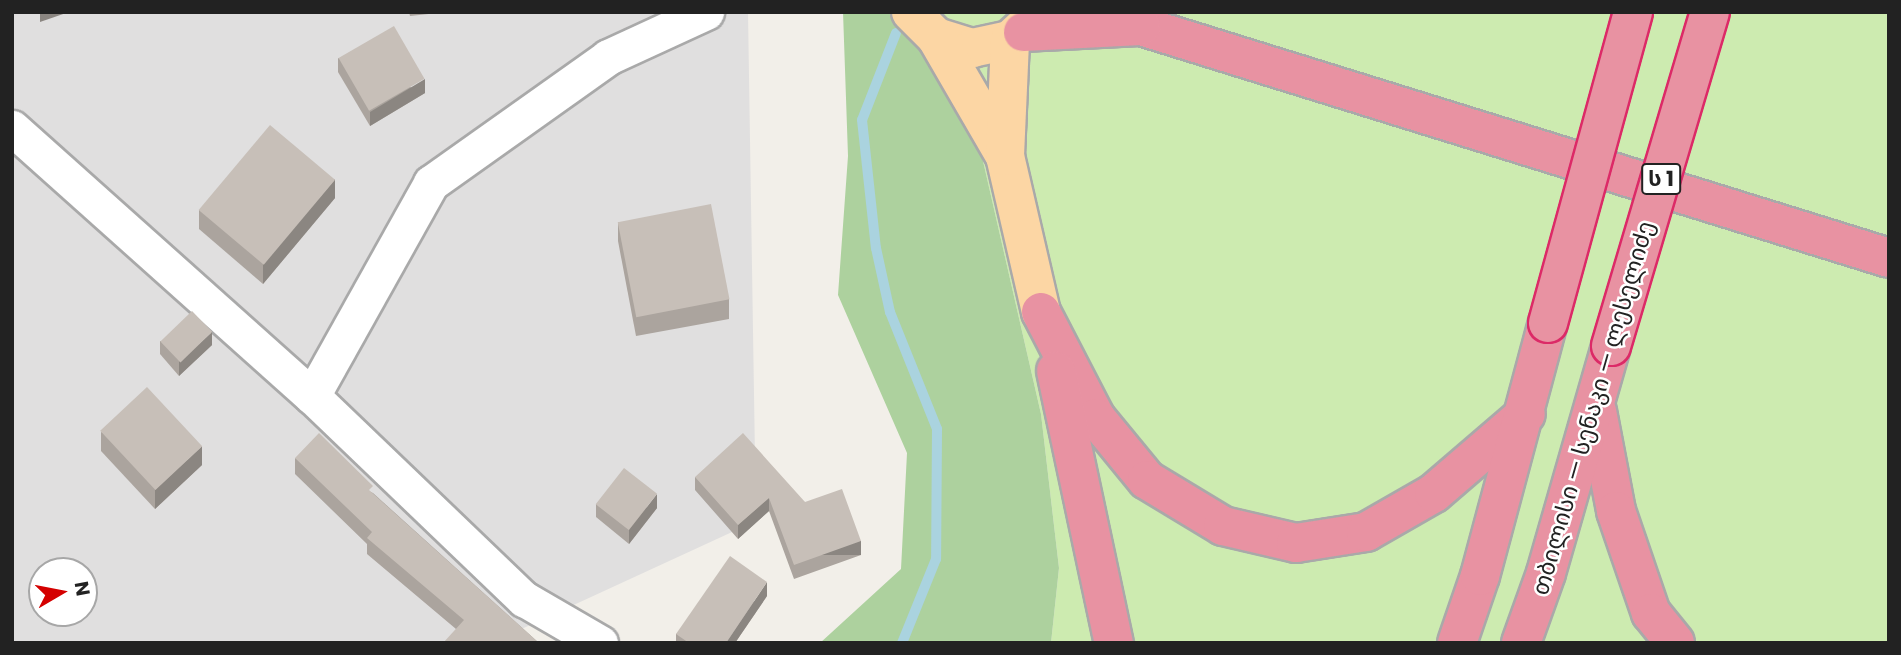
<!DOCTYPE html>
<html>
<head>
<meta charset="utf-8">
<style>
  body { margin:0 }
  #map { position:relative; width:1901px; height:655px; overflow:hidden; background:#f2efe9; font-family:Poppins,"Noto Sans Georgian",sans-serif }
  div>[style] { position:absolute }
  [style*='--x'] { left:calc(var(--x)*1px); top:calc(var(--y)*1px); width:calc(var(--w)*1px); rotate:calc(var(--a)*1deg) }
  .residential>* { inset:0; background:#e0dfdf }
  .grass>* { inset:0; background:#cdebb0 }
  .forest>* { inset:0; background:#add19e }
  .stream>* { height:10px; margin:-5px; padding:0 5px; transform-origin:5px; border-radius:5px; background:#aad3df }
  .roads { filter:drop-shadow(2px 0 #a9a9a9) drop-shadow(-2px 0 #a9a9a9) drop-shadow(0 2px #a9a9a9) drop-shadow(0 -2px #a9a9a9) }
  .street>* { height:35px; margin:-17.5px; padding:0 17.5px; transform-origin:17.5px; border-radius:17.5px; background:#fff }
  .primary>* { height:38px; margin:-19px; padding:0 19px; transform-origin:19px; border-radius:19px; background:#fcd6a4 }
  .highway>* { height:38px; margin:-19px; padding:0 19px; transform-origin:19px; border-radius:19px; background:#e892a2 }
  .bridges { filter:drop-shadow(2px 0 #dc2a67) drop-shadow(-2px 0 #dc2a67) drop-shadow(0 2px #dc2a67) drop-shadow(0 -2px #dc2a67) }
  .highway-bridge>* { height:38px; margin:-19px; padding:0 19px; transform-origin:19px; border-radius:19px; background:#e892a2 }
  .wall>* { inset:0; background:#aba49e }
  .shaded-wall>* { inset:0; background:#8b8681; transform-origin:0 0 }
  .building>* { inset:0; background:#c7bfb8; transform-origin:0 0 }
  span { translate:-50% -50%; white-space:nowrap; text-align:center; line-height:1.15; -webkit-text-stroke:5px #fff; paint-order:stroke }
  .shield-label span { padding:2px 5px; background:#fff; border:2px solid; border-radius:5px; -webkit-text-stroke-width:0 }
  .shield-label { font-size:21px; color:#222; font-weight:700 }
  .street-label { font-size:23px; color:#222 }
  .frame { position:absolute; inset:0; border:14px solid #222; pointer-events:none }
  .north { position:absolute; left:28px; top:557px; width:70px; height:70px; box-sizing:border-box; background:#fff; border:2px solid #a7a7a7; border-radius:50%; rotate:80deg; font-size:19px; font-weight:700; line-height:28px; text-align:center; color:#222 }
  .north::after { content:''; display:block; margin:auto; width:24px; height:32px; background:#d40000; clip-path:polygon(50% 0,100% 100%,50% 72%,0 100%) }
</style>
</head>
<body>
<div id="map">
  <div class="residential">
    <i style="clip-path:polygon(evenodd,12px 12px,748px 12px,756px 521px,491px 643px,12px 643px,12px 12px,42px 571px,84px 571px,84px 613px,42px 613px,42px 571px)"></i>
  </div>
  <div class="grass">
    <i style="clip-path:polygon(895px 12px,1889px 12px,1889px 643px,1051px 643px,1059px 568px,1041px 414px,975px 126px)"></i>
  </div>
  <div class="forest">
    <i style="clip-path:polygon(843px 12px,895px 12px,975px 126px,1041px 414px,1059px 568px,1051px 643px,820px 643px,901px 569px,907px 453px,838px 295px,848px 156px)"></i>
  </div>
  <div class="stream">
    <i style="--x:896;--y:33;--w:93;--a:111.3"></i>
    <i style="--x:862;--y:120;--w:129;--a:83.8"></i>
    <i style="--x:876;--y:248;--w:66;--a:77.7"></i>
    <i style="--x:890;--y:312;--w:126;--a:68.1"></i>
    <i style="--x:937;--y:429;--w:130;--a:90.4"></i>
    <i style="--x:936;--y:559;--w:91;--a:112"></i>
  </div>
  <div class="roads">
    <div class="street">
      <i style="--x:12;--y:128;--w:402;--a:41.8"></i>
      <i style="--x:312;--y:396;--w:294;--a:43.8"></i>
      <i style="--x:524;--y:599;--w:88;--a:30.1"></i>
      <i style="--x:312;--y:396;--w:244;--a:-60.8"></i>
      <i style="--x:431;--y:183;--w:217;--a:-35.4"></i>
      <i style="--x:608;--y:57;--w:108;--a:-24.7"></i>
    </div>
    <div class="primary">
      <i style="--x:911;--y:12;--w:35;--a:45"></i>
      <i style="--x:936;--y:37;--w:38;--a:17"></i>
      <i style="--x:972;--y:48;--w:39;--a:-12"></i>
      <i style="--x:1010;--y:40;--w:41;--a:-43"></i>
      <i style="--x:936;--y:37;--w:138;--a:59.9"></i>
      <i style="--x:1005;--y:156;--w:160;--a:77"></i>
      <i style="--x:1005;--y:156;--w:116;--a:-87.5"></i>
    </div>
    <div class="highway">
      <i style="--x:1121;--y:12;--w:24;--a:35"></i>
      <i style="--x:1141;--y:26;--w:783;--a:17.23"></i>
      <i style="--x:1023;--y:32;--w:118;--a:-2.9"></i>
      <i style="--x:1041;--y:312;--w:119;--a:62.6"></i>
      <i style="--x:1096;--y:418;--w:80;--a:50.6"></i>
      <i style="--x:1147;--y:480;--w:89;--a:31.2"></i>
      <i style="--x:1223;--y:526;--w:75;--a:13.1"></i>
      <i style="--x:1296;--y:543;--w:71;--a:-8.9"></i>
      <i style="--x:1366;--y:532;--w:78;--a:-29.8"></i>
      <i style="--x:1434;--y:493;--w:121;--a:-40.7"></i>
      <i style="--x:1056;--y:371;--w:278;--a:78"></i>
      <i style="--x:1597;--y:411;--w:102;--a:79.2"></i>
      <i style="--x:1616;--y:511;--w:108;--a:71.1"></i>
      <i style="--x:1651;--y:613;--w:38;--a:51"></i>
      <i style="--x:1457;--y:643;--w:71;--a:-71.1"></i>
      <i style="--x:1480;--y:576;--w:262;--a:-75"></i>
      <i style="--x:1521;--y:643;--w:74;--a:-70.3"></i>
      <i style="--x:1546;--y:573;--w:236;--a:-74"></i>
    </div>
  </div>
  <div class="bridges">
    <div class="highway-bridge">
      <i style="--x:1548;--y:323;--w:322;--a:-74.7"></i>
      <i style="--x:1611;--y:346;--w:348;--a:-73.5"></i>
    </div>
  </div>
  <div class="wall">
    <i style="clip-path:polygon(409px 12px,447px 12px,410px 16px)"></i>
    <i style="clip-path:polygon(338px 58px,425px 93px,370px 126px,338px 72px)"></i>
    <i style="clip-path:polygon(335px 198px,263px 284px,199px 229px,199px 210px)"></i>
    <i style="clip-path:polygon(618px 222px,729px 299px,729px 319px,636px 336px,618px 241px)"></i>
    <i style="clip-path:polygon(160px 341px,212px 345px,179px 376px,160px 354px)"></i>
    <i style="clip-path:polygon(101px 432px,202px 465px,155px 509px,101px 451px)"></i>
    <i style="clip-path:polygon(295px 458px,373px 493px,539px 643px,456px 629px,367px 554px,367px 544px,295px 474px)"></i>
    <i style="clip-path:polygon(695px 477px,805px 502px,861px 555px,794px 579px,769px 511px,738px 539px,695px 490px)"></i>
    <i style="clip-path:polygon(596px 504px,657px 508px,629px 544px,596px 517px)"></i>
    <i style="clip-path:polygon(767px 596px,735px 643px,676px 643px,676px 634px)"></i>
  </div>
  <div class="shaded-wall">
    <i style="clip-path:polygon(40px 12px,69px 12px,40px 22px)"></i>
    <i style="clip-path:polygon(425px 79px,425px 93px,370px 126px,370px 112px)"></i>
    <i style="clip-path:polygon(335px 179px,335px 198px,263px 284px,263px 264px)"></i>
    <i style="clip-path:polygon(212px 332px,212px 345px,179px 376px,179px 362px)"></i>
    <i style="clip-path:polygon(202px 446px,202px 465px,155px 509px,155px 490px)"></i>
    <i style="clip-path:polygon(657px 494px,657px 508px,629px 544px,629px 530px)"></i>
    <i style="clip-path:polygon(769px 498px,769px 511px,738px 539px,738px 525px)"></i>
    <i style="left:861px;top:541px;width:14px;height:71px;rotate:90deg"></i>
    <i style="clip-path:polygon(767px 582px,767px 596px,735px 643px,726px 643px)"></i>
  </div>
  <div class="building">
    <i style="left:394px;top:26px;width:61px;height:64px;rotate:60deg"></i>
    <i style="left:270px;top:125px;width:85px;height:111px;rotate:40deg"></i>
    <i style="left:711px;top:204px;width:97px;height:95px;rotate:79deg"></i>
    <i style="left:192px;top:311px;width:29px;height:44px;rotate:46deg"></i>
    <i style="left:147px;top:387px;width:81px;height:64px;rotate:47deg"></i>
    <i style="clip-path:polygon(319px 433px,373px 486px,369px 490px,539px 643px,443px 643px,464px 620px,367px 538px,372px 532px,295px 458px)"></i>
    <i style="clip-path:polygon(743px 433px,805px 502px,842px 489px,861px 541px,794px 565px,769px 498px,738px 525px,695px 477px)"></i>
    <i style="left:624px;top:468px;width:42px;height:46px;rotate:38deg"></i>
    <i style="clip-path:polygon(730px 556px,767px 582px,726px 643px,689px 643px,676px 634px)"></i>
  </div>
  <div class="shield-label">
    <span style="left:1661px;top:179px">ს 1</span>
  </div>
  <div class="street-label">
    <span style="left:1593px;top:408px;rotate:-74deg">თბილისი — სენაკი — ლესელიძე</span>
  </div>
  <div class="frame"></div>
  <div class="north">N</div>
</div>
</body>
</html>
